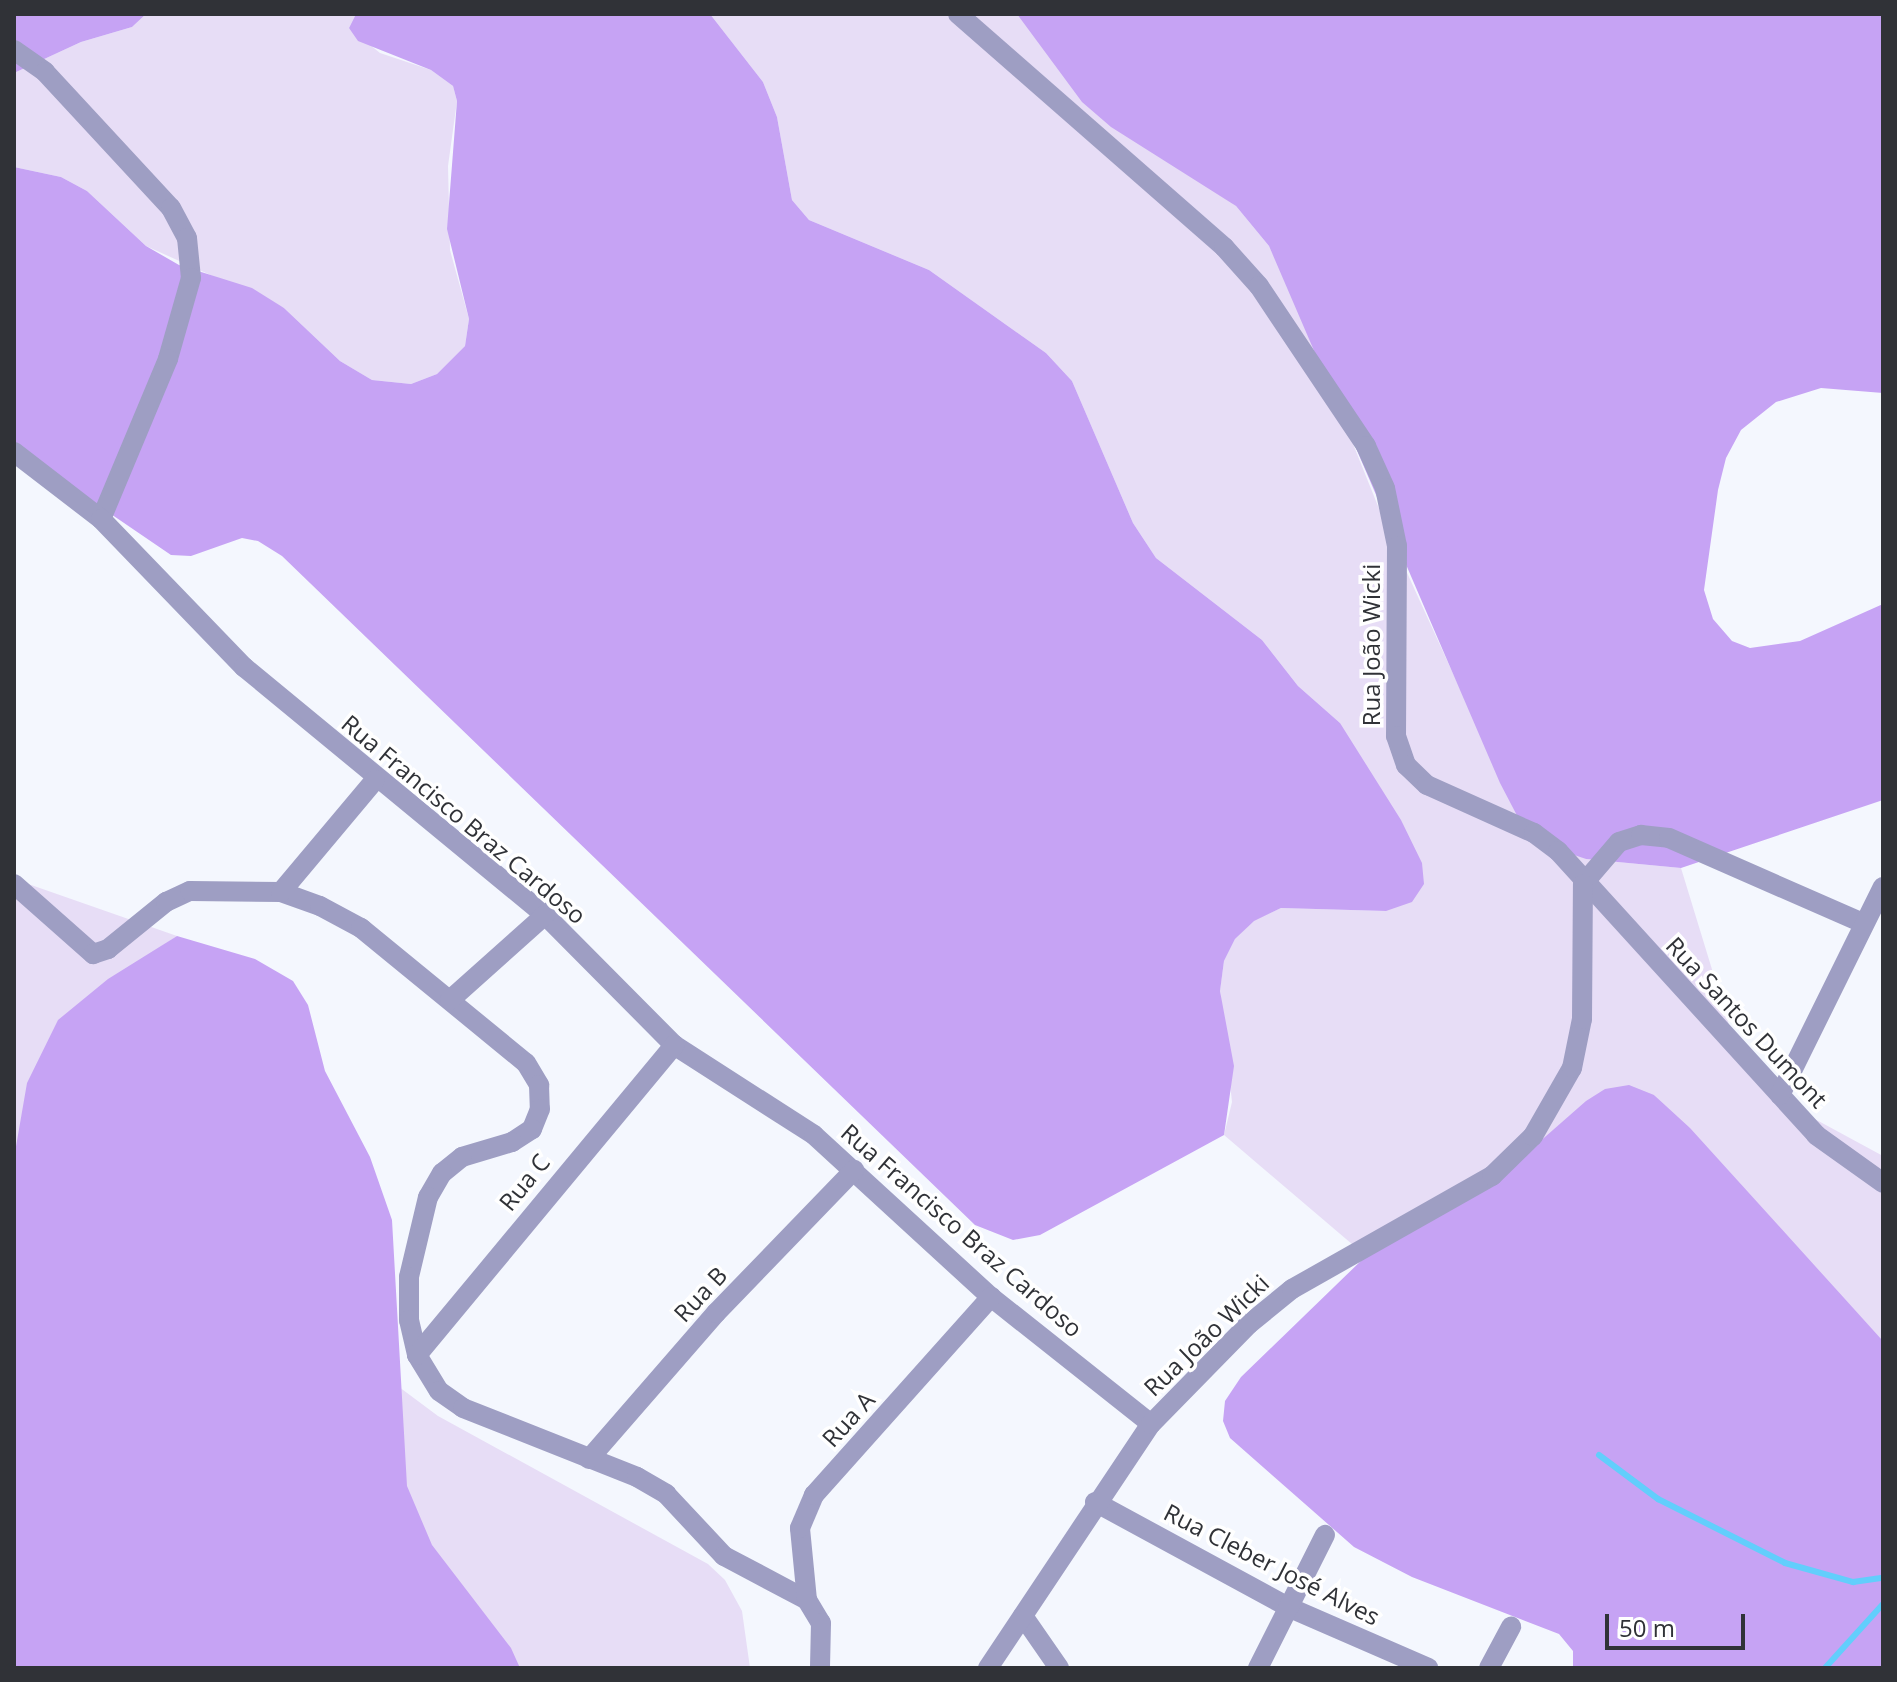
<!DOCTYPE html>
<html>
<head>
<meta charset="utf-8">
<style>
  body { margin:0 }
  #map { position:relative; width:1897px; height:1682px; overflow:hidden; background:#f4f7fe; font-family:"Open Sans",sans-serif }
  div>[style] { position:absolute }
  [style*='--x'] { left:calc(var(--x)*1px); top:calc(var(--y)*1px); width:calc(var(--w)*1px); rotate:calc(var(--a)*1deg) }
  .green>* { inset:0; background:#e7ddf6 }
  .forest>* { inset:0; background:#c6a3f4 }
  .stream>* { height:6px; margin:-3px; padding:0 3px; transform-origin:3px; border-radius:3px; background:#62cefc }
  .street>* { height:20px; margin:-10px; padding:0 10px; transform-origin:10px; border-radius:10px; background:#9e9ec3 }
  span { translate:-50% -50%; white-space:nowrap; text-align:center; line-height:1.15; -webkit-text-stroke:7px #fff; paint-order:stroke }
  .street-label { font-size:24px; color:#303237 }
  .frame { position:absolute; inset:0; border:16px solid #303237; pointer-events:none }
  .scale { position:absolute; left:1605px; top:1614px; width:140px; height:36px; box-sizing:border-box; border:4px solid #303237; border-top:0; padding-left:10px; font-size:24px; line-height:28px; white-space:nowrap; color:#303237; -webkit-text-stroke:6px #fff; paint-order:stroke }
</style>
</head>
<body>
<div id="map">
  <div class="green">
    <i style="clip-path:polygon(146px 14px,356px 14px,349px 28px,380px 53px,431px 70px,453px 86px,457px 101px,448px 166px,450px 250px,469px 319px,465px 346px,437px 374px,411px 384px,372px 380px,340px 361px,284px 308px,146px 246px,87px 191px,61px 177px,14px 167px,14px 73px,81px 42px,132px 27px)"></i>
    <i style="clip-path:polygon(710px 14px,1017px 14px,1180px 166px,1236px 206px,1269px 246px,1296px 302px,1388px 531px,1523px 827px,1586px 859px,1681px 868px,1740px 1061px,1800px 1111px,1883px 1156px,1883px 1341px,1654px 1095px,1537px 1144px,1366px 1256px,1224px 1135px,1232px 1102px,1220px 990px,1224px 961px,1235px 939px,1254px 920px,1281px 908px,1386px 911px,1340px 723px,1298px 686px,1262px 640px,1156px 558px,1133px 523px,1072px 381px,1046px 353px,929px 270px,809px 220px,792px 200px,777px 117px,763px 82px)"></i>
    <i style="clip-path:polygon(14px 879px,177px 936px,125px 970px,102px 995px,14px 1205px)"></i>
    <i style="clip-path:polygon(296px 1365px,387px 1378px,438px 1416px,708px 1564px,725px 1580px,742px 1611px,750px 1668px,499px 1668px)"></i>
  </div>
  <div class="forest">
    <i style="clip-path:polygon(14px 14px,146px 14px,132px 27px,81px 42px,14px 73px)"></i>
    <i style="clip-path:polygon(356px 14px,710px 14px,763px 82px,777px 117px,792px 200px,809px 220px,929px 270px,1046px 353px,1072px 381px,1133px 523px,1156px 558px,1262px 640px,1298px 686px,1340px 723px,1401px 820px,1422px 863px,1424px 884px,1412px 902px,1386px 911px,1281px 908px,1254px 921px,1235px 939px,1224px 961px,1220px 991px,1234px 1066px,1224px 1135px,1040px 1235px,1013px 1240px,975px 1225px,282px 556px,258px 541px,242px 538px,191px 556px,171px 555px,14px 448px,14px 167px,61px 177px,87px 191px,146px 246px,179px 265px,252px 288px,284px 308px,340px 361px,372px 380px,411px 384px,437px 374px,465px 346px,469px 319px,447px 229px,457px 101px,453px 86px,431px 70px,358px 41px,349px 28px)"></i>
    <i style="clip-path:polygon(1017px 14px,1883px 14px,1883px 393px,1821px 388px,1776px 402px,1741px 430px,1726px 458px,1718px 490px,1704px 590px,1713px 619px,1732px 641px,1750px 648px,1800px 641px,1883px 604px,1883px 800px,1681px 868px,1586px 859px,1542px 844px,1523px 827px,1500px 783px,1269px 246px,1236px 206px,1111px 127px,1082px 102px)"></i>
    <i style="clip-path:polygon(177px 936px,255px 959px,293px 981px,308px 1005px,325px 1071px,370px 1157px,392px 1220px,407px 1486px,432px 1545px,511px 1648px,520px 1668px,14px 1668px,14px 1158px,27px 1083px,58px 1020px,108px 979px)"></i>
    <i style="clip-path:polygon(1629px 1085px,1654px 1095px,1690px 1128px,1883px 1341px,1883px 1668px,1573px 1668px,1573px 1651px,1559px 1634px,1412px 1577px,1354px 1547px,1230px 1438px,1223px 1421px,1225px 1401px,1241px 1377px,1366px 1256px,1537px 1144px,1586px 1101px,1605px 1089px)"></i>
  </div>
  <div class="stream">
    <i style="--x:1599;--y:1455;--w:74;--a:36.7"></i>
    <i style="--x:1658;--y:1499;--w:142;--a:26.7"></i>
    <i style="--x:1785;--y:1563;--w:71;--a:15.6"></i>
    <i style="--x:1853;--y:1582;--w:30;--a:-8"></i>
    <i style="--x:1825;--y:1668;--w:86;--a:-47.8"></i>
  </div>
  <div class="street">
    <i style="--x:958;--y:14;--w:354;--a:41.2"></i>
    <i style="--x:1224;--y:247;--w:52;--a:48.1"></i>
    <i style="--x:1259;--y:286;--w:192;--a:56.2"></i>
    <i style="--x:1366;--y:446;--w:46;--a:65.7"></i>
    <i style="--x:1385;--y:488;--w:59;--a:78.3"></i>
    <i style="--x:1397;--y:546;--w:190;--a:90.3"></i>
    <i style="--x:1396;--y:736;--w:31;--a:71"></i>
    <i style="--x:1406;--y:765;--w:29;--a:44"></i>
    <i style="--x:1427;--y:785;--w:117;--a:24.2"></i>
    <i style="--x:1534;--y:833;--w:30;--a:37"></i>
    <i style="--x:1558;--y:851;--w:384;--a:47.7"></i>
    <i style="--x:1816;--y:1135;--w:82;--a:35.6"></i>
    <i style="--x:14;--y:50;--w:38;--a:35"></i>
    <i style="--x:45;--y:72;--w:185;--a:47.2"></i>
    <i style="--x:171;--y:208;--w:34;--a:62"></i>
    <i style="--x:187;--y:238;--w:40;--a:84.3"></i>
    <i style="--x:191;--y:278;--w:84;--a:105.9"></i>
    <i style="--x:168;--y:359;--w:173;--a:112.7"></i>
    <i style="--x:14;--y:452;--w:110;--a:37.6"></i>
    <i style="--x:101;--y:519;--w:206;--a:46"></i>
    <i style="--x:244;--y:667;--w:390;--a:39.5"></i>
    <i style="--x:545;--y:915;--w:183;--a:45.2"></i>
    <i style="--x:674;--y:1045;--w:166;--a:32.7"></i>
    <i style="--x:814;--y:1135;--w:240;--a:42.5"></i>
    <i style="--x:991;--y:1297;--w:204;--a:38.4"></i>
    <i style="--x:14;--y:884;--w:106;--a:41.5"></i>
    <i style="--x:93;--y:954;--w:16;--a:-18"></i>
    <i style="--x:108;--y:949;--w:75;--a:-39"></i>
    <i style="--x:166;--y:902;--w:26;--a:-25"></i>
    <i style="--x:190;--y:891;--w:91;--a:0.6"></i>
    <i style="--x:281;--y:892;--w:41;--a:19.7"></i>
    <i style="--x:320;--y:906;--w:47;--a:28.2"></i>
    <i style="--x:361;--y:928;--w:213;--a:39.3"></i>
    <i style="--x:526;--y:1063;--w:26;--a:59"></i>
    <i style="--x:539;--y:1085;--w:24;--a:88"></i>
    <i style="--x:540;--y:1109;--w:22;--a:112"></i>
    <i style="--x:532;--y:1129;--w:24;--a:147"></i>
    <i style="--x:512;--y:1142;--w:52;--a:163.3"></i>
    <i style="--x:462;--y:1157;--w:26;--a:141"></i>
    <i style="--x:442;--y:1173;--w:28;--a:120"></i>
    <i style="--x:428;--y:1197;--w:82;--a:103.4"></i>
    <i style="--x:409;--y:1277;--w:43;--a:90"></i>
    <i style="--x:409;--y:1320;--w:36;--a:77"></i>
    <i style="--x:417;--y:1355;--w:42;--a:58.6"></i>
    <i style="--x:439;--y:1391;--w:29;--a:35"></i>
    <i style="--x:463;--y:1408;--w:187;--a:21.6"></i>
    <i style="--x:637;--y:1477;--w:34;--a:30"></i>
    <i style="--x:666;--y:1494;--w:85;--a:46.9"></i>
    <i style="--x:724;--y:1556;--w:94;--a:27.9"></i>
    <i style="--x:807;--y:1600;--w:27;--a:59"></i>
    <i style="--x:821;--y:1623;--w:45;--a:91.3"></i>
    <i style="--x:1583;--y:884;--w:55;--a:-49.4"></i>
    <i style="--x:1619;--y:842;--w:23;--a:-18"></i>
    <i style="--x:1641;--y:835;--w:28;--a:6"></i>
    <i style="--x:1669;--y:838;--w:212;--a:23.7"></i>
    <i style="--x:281;--y:892;--w:146;--a:-50"></i>
    <i style="--x:450;--y:1000;--w:127;--a:-41.8"></i>
    <i style="--x:1780;--y:1095;--w:232;--a:-63.7"></i>
    <i style="--x:417;--y:1355;--w:403;--a:-50.3"></i>
    <i style="--x:589;--y:1459;--w:194;--a:-49"></i>
    <i style="--x:716;--y:1313;--w:199;--a:-46"></i>
    <i style="--x:1095;--y:1502;--w:220;--a:28.5"></i>
    <i style="--x:1288;--y:1607;--w:153;--a:23.5"></i>
    <i style="--x:807;--y:1600;--w:72;--a:-95.6"></i>
    <i style="--x:800;--y:1528;--w:36;--a:-67"></i>
    <i style="--x:814;--y:1495;--w:266;--a:-48.2"></i>
    <i style="--x:1023;--y:1616;--w:63;--a:55.3"></i>
    <i style="--x:988;--y:1668;--w:293;--a:-56.3"></i>
    <i style="--x:1151;--y:1424;--w:140;--a:-45.6"></i>
    <i style="--x:1249;--y:1324;--w:55;--a:-39.1"></i>
    <i style="--x:1292;--y:1289;--w:230;--a:-29.5"></i>
    <i style="--x:1492;--y:1176;--w:57;--a:-44.3"></i>
    <i style="--x:1533;--y:1136;--w:78;--a:-60.2"></i>
    <i style="--x:1572;--y:1068;--w:50;--a:-78.5"></i>
    <i style="--x:1582;--y:1019;--w:135;--a:-89.6"></i>
    <i style="--x:1258;--y:1668;--w:149;--a:-63.3"></i>
    <i style="--x:1489;--y:1668;--w:47;--a:-61.8"></i>
  </div>
  <div class="street-label">
    <span style="left:1371px;top:645px;rotate:-90deg">Rua João Wicki</span>
    <span style="left:464px;top:819px;rotate:40deg">Rua Francisco Braz Cardoso</span>
    <span style="left:1747px;top:1022px;rotate:47deg">Rua Santos Dumont</span>
    <span style="left:524px;top:1182px;rotate:-51deg">Rua C</span>
    <span style="left:962px;top:1230px;rotate:41deg">Rua Francisco Braz Cardoso</span>
    <span style="left:700px;top:1294px;rotate:-47deg">Rua B</span>
    <span style="left:1206px;top:1335px;rotate:-44deg">Rua João Wicki</span>
    <span style="left:848px;top:1419px;rotate:-48deg">Rua A</span>
    <span style="left:1272px;top:1564px;rotate:27deg">Rua Cleber José Alves</span>
  </div>
  <div class="frame"></div>
  <div class="scale">50 m</div>
</div>
</body>
</html>
